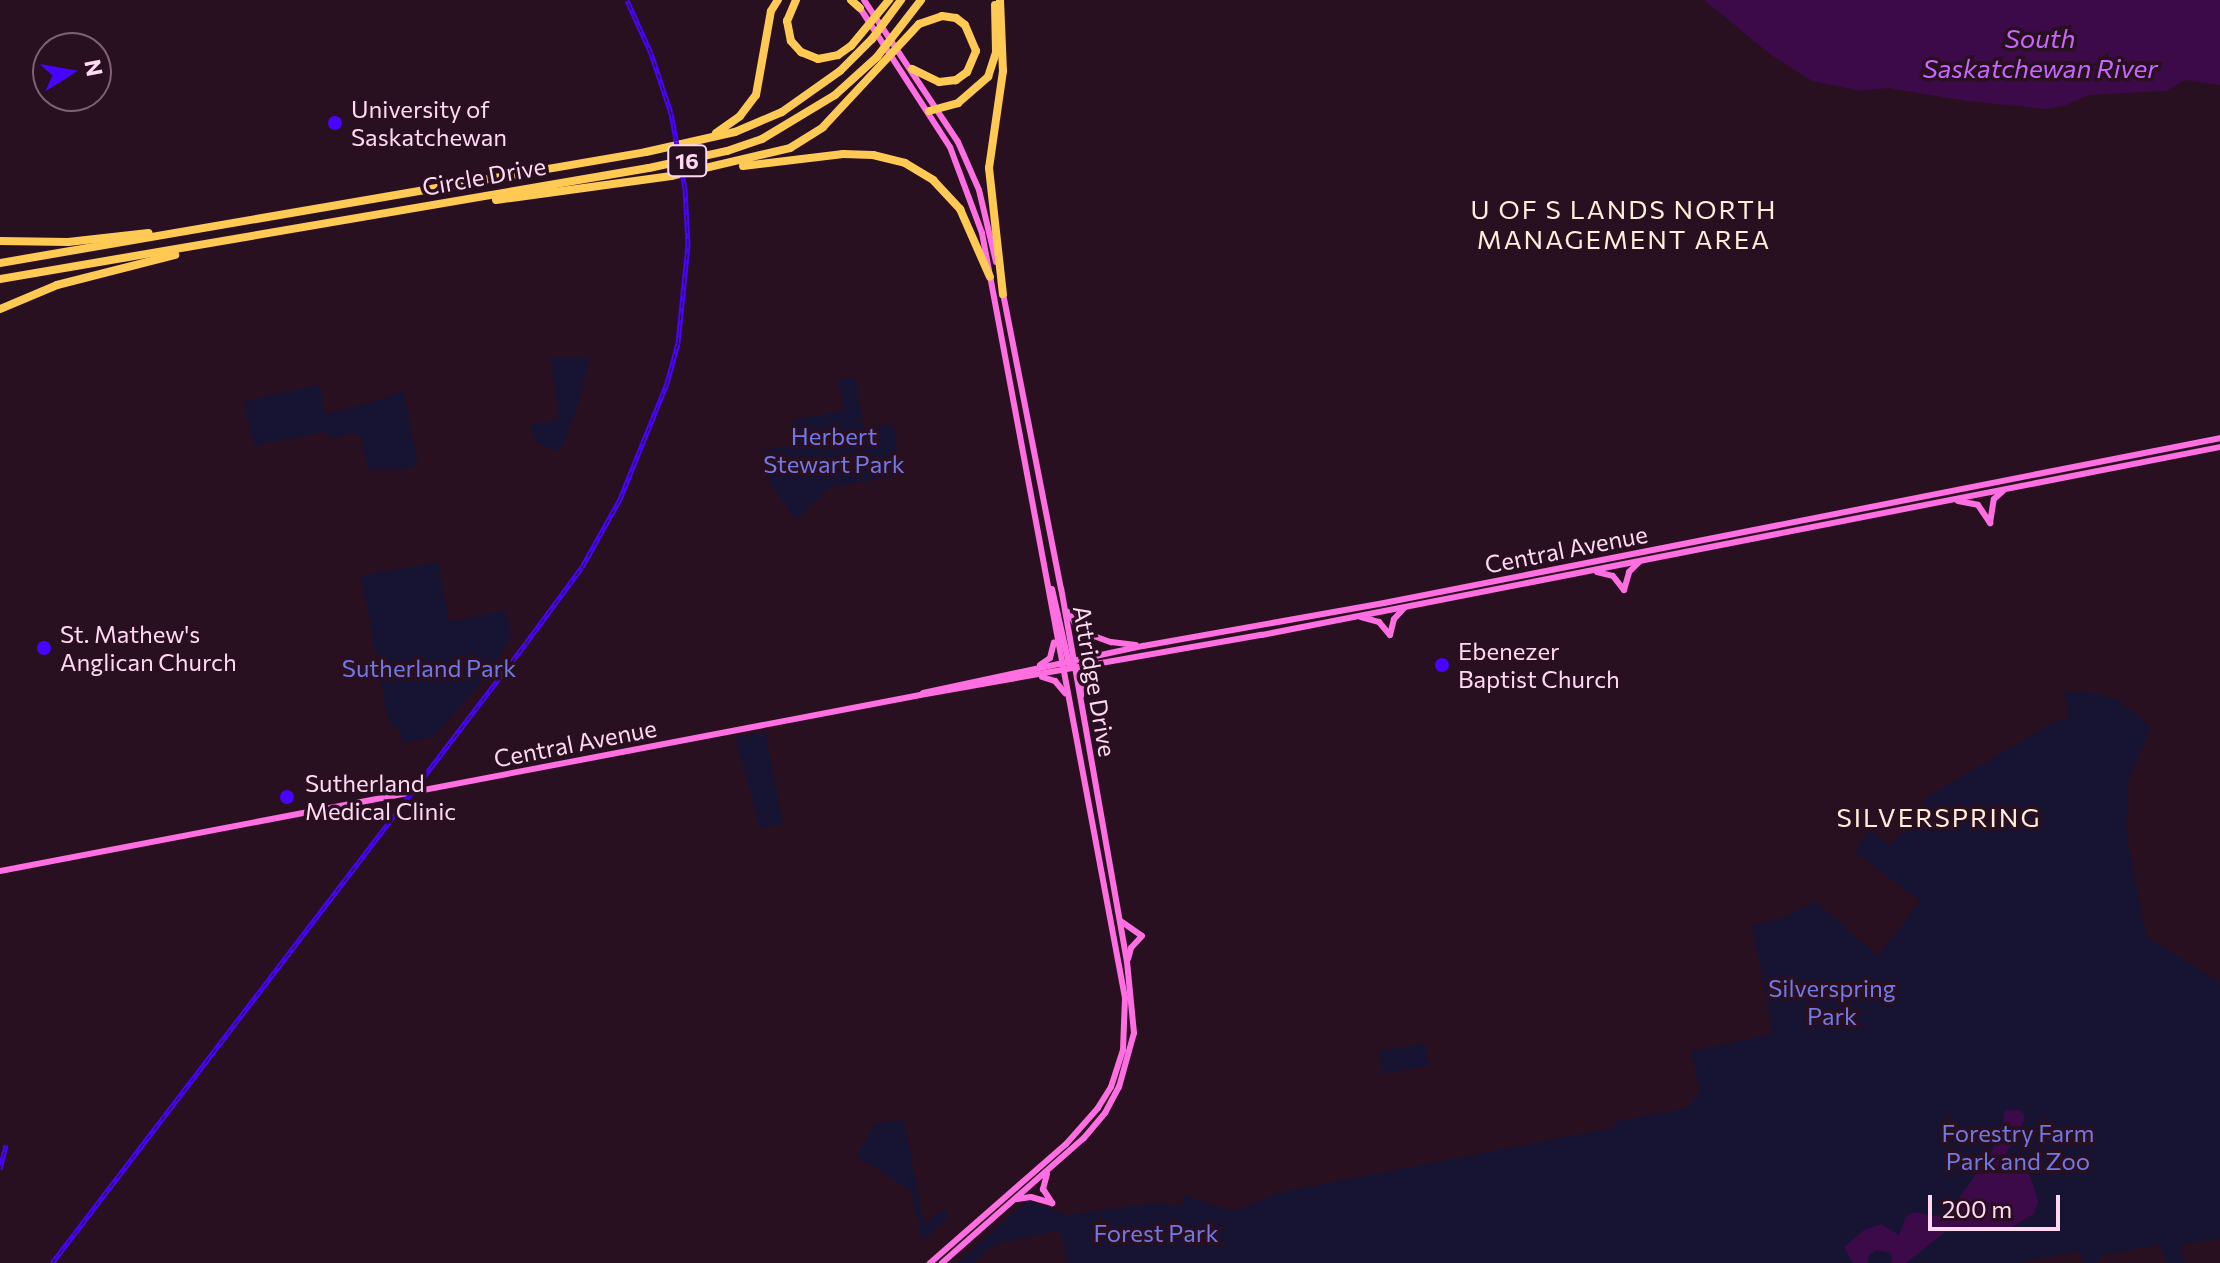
<!DOCTYPE html>
<html>
<head>
<meta charset="utf-8">
<style>
  body { margin:0 }
  #map { position:relative; width:2220px; height:1263px; overflow:hidden; background:#291020; font-family:Commissioner,sans-serif }
  div>[style] { position:absolute }
  [style*='--x'] { left:calc(var(--x)*1px); top:calc(var(--y)*1px); width:calc(var(--w)*1px); rotate:calc(var(--a)*1deg) }
  .green>* { inset:0; background:#171333; transform-origin:0 0 }
  .water>* { inset:0; background:#3c0a48 }
  .secondary>* { height:6px; margin:-3px; padding:0 3px; transform-origin:3px; border-radius:3px; background:#ff6fe2 }
  .highway>* { height:8px; margin:-4px; padding:0 4px; transform-origin:4px; border-radius:4px; background:#ffca53 }
  .rail>* { height:5px; margin-top:-2.5px; transform-origin:0; background:repeating-linear-gradient(90deg,#291020 0 6px,#4804ff 0 12px); box-sizing:border-box; border-block:2px solid #4804ff }
  .dots>* { width:22px; height:22px; translate:-50% -50%; box-sizing:border-box; border:4px solid #291020; border-radius:50% }
  span { translate:-50% -50%; white-space:nowrap; text-align:center; line-height:1.15; -webkit-text-stroke:7px #291020; paint-order:stroke }
  .shield-label span { padding:2px 6px; background:#291020; border:2px solid; border-radius:6px; -webkit-text-stroke-width:0 }
  .shield-label { font-size:22px; color:#ffd8f4; font-weight:700 }
  .poi-label { font-size:24px; color:#ffd8f4 }
  .left { translate:0 -50%; text-align:left }
  .street-label { font-size:24px; color:#ffd8f4 }
  .park-label { font-size:24px; color:#7079e6 }
  .water-label { font-size:26px; color:#c766ff; font-style:italic }
  .neighbourhood-label { font-size:26px; color:#ffeeda; letter-spacing:2px }
  .north { position:absolute; left:32px; top:32px; width:80px; height:80px; box-sizing:border-box; background:#291020; border:2px solid #7f6075; border-radius:50%; rotate:79deg; font-size:22px; font-weight:700; line-height:32px; text-align:center; color:#ffd8f4 }
  .north::after { content:''; display:block; margin:auto; width:28px; height:36px; background:#4804ff; clip-path:polygon(50% 0,100% 100%,50% 72%,0 100%) }
  .scale { position:absolute; left:1928px; top:1195px; width:132px; height:36px; box-sizing:border-box; border:4px solid #ffd8f4; border-top:0; padding-left:10px; font-size:24px; line-height:28px; white-space:nowrap; color:#ffd8f4; -webkit-text-stroke:6px #291020; paint-order:stroke }
</style>
</head>
<body>
<div id="map">
  <div class="green">
    <i style="clip-path:polygon(550px 357px,590px 357px,579px 401px,561px 450px,557px 451px,537px 443px,530px 424px,557px 420px,559px 416px)"></i>
    <i style="clip-path:polygon(855px 377px,864px 429px,893px 424px,902px 475px,831px 487px,796px 519px,770px 484px,762px 450px,794px 445px,791px 425px,795px 419px,844px 411px,838px 380px)"></i>
    <i style="clip-path:polygon(319px 385px,325px 415px,404px 392px,418px 466px,399px 470px,368px 469px,361px 437px,355px 433px,329px 438px,328px 431px,254px 446px,244px 401px)"></i>
    <i style="clip-path:polygon(438px 562px,449px 622px,506px 610px,511px 637px,492px 669px,434px 737px,402px 743px,400px 731px,389px 723px,361px 576px)"></i>
    <i style="clip-path:polygon(2084px 691px,2116px 699px,2151px 726px,2128px 782px,2126px 831px,2146px 936px,2220px 983px,2220px 1238px,2181px 1245px,2184px 1263px,2166px 1263px,2161px 1244px,2100px 1256px,2098px 1263px,2082px 1263px,2079px 1251px,2018px 1263px,1067px 1263px,1061px 1230px,1000px 1243px,984px 1251px,974px 1263px,957px 1263px,1028px 1200px,1066px 1215px,1154px 1203px,1183px 1206px,1182px 1194px,1228px 1210px,1239px 1210px,1281px 1192px,1612px 1128px,1617px 1121px,1687px 1108px,1700px 1092px,1691px 1051px,1773px 1034px,1752px 926px,1788px 916px,1815px 901px,1878px 956px,1920px 901px,1855px 852px,1869px 829px,1891px 846px,1925px 798px,2054px 722px,2070px 717px,2064px 692px)"></i>
    <i style="clip-path:polygon(765px 732px,783px 824px,760px 828px,735px 737px)"></i>
    <i style="left:1425px;top:1043px;width:23px;height:47px;rotate:80deg"></i>
    <i style="clip-path:polygon(904px 1120px,924px 1224px,945px 1208px,946px 1214px,945px 1221px,922px 1240px,911px 1191px,857px 1156px,874px 1124px)"></i>
  </div>
  <div class="water">
    <i style="clip-path:polygon(1704px 0,2220px 0,2220px 85px,2185px 80px,2166px 91px,2089px 95px,2064px 106px,2045px 109px,1967px 101px,1888px 88px,1861px 91px,1812px 81px,1770px 54px)"></i>
    <i style="clip-path:polygon(2005px 1110px,2019px 1110px,2024px 1114px,2024px 1120px,2007px 1152px,2008px 1157px,2026px 1168px,2033px 1184px,2038px 1201px,2034px 1214px,2005px 1231px,1945px 1232px,1906px 1263px,1892px 1263px,1891px 1253px,1876px 1250px,1868px 1256px,1868px 1263px,1853px 1263px,1844px 1247px,1864px 1230px,1881px 1224px,1899px 1235px,1906px 1217px,1914px 1212px,1936px 1216px,1952px 1208px,1989px 1156px,2002px 1129px)"></i>
  </div>
  <div class="secondary">
    <i style="--x:864;--y:0;--w:170;--a:56.5"></i>
    <i style="--x:958;--y:142;--w:52;--a:66.4"></i>
    <i style="--x:979;--y:190;--w:74;--a:76.7"></i>
    <i style="--x:858;--y:5;--w:169;--a:57.1"></i>
    <i style="--x:950;--y:147;--w:92;--a:69.6"></i>
    <i style="--x:982;--y:233;--w:778;--a:79.41"></i>
    <i style="--x:1125;--y:998;--w:52;--a:92.2"></i>
    <i style="--x:1123;--y:1050;--w:39;--a:108"></i>
    <i style="--x:1111;--y:1087;--w:25;--a:122"></i>
    <i style="--x:1098;--y:1108;--w:48;--a:131.6"></i>
    <i style="--x:1066;--y:1144;--w:181;--a:138.8"></i>
    <i style="--x:1958;--y:501;--w:20;--a:11"></i>
    <i style="--x:1978;--y:505;--w:22;--a:56"></i>
    <i style="--x:1990;--y:523;--w:24;--a:-81"></i>
    <i style="--x:1994;--y:499;--w:12;--a:-42"></i>
    <i style="--x:1597;--y:572;--w:16;--a:14"></i>
    <i style="--x:1613;--y:576;--w:18;--a:52"></i>
    <i style="--x:1052;--y:589;--w:77;--a:77.2"></i>
    <i style="--x:1624;--y:590;--w:19;--a:-74"></i>
    <i style="--x:1629;--y:572;--w:14;--a:-45"></i>
    <i style="--x:1068;--y:612;--w:22;--a:58"></i>
    <i style="--x:1080;--y:631;--w:33;--a:20"></i>
    <i style="--x:1111;--y:642;--w:25;--a:7"></i>
    <i style="--x:1361;--y:617;--w:19;--a:16"></i>
    <i style="--x:1379;--y:622;--w:17;--a:50"></i>
    <i style="--x:1390;--y:635;--w:16;--a:-76"></i>
    <i style="--x:1394;--y:619;--w:16;--a:-47"></i>
    <i style="--x:1040;--y:665;--w:12;--a:-35"></i>
    <i style="--x:1050;--y:658;--w:16;--a:-76"></i>
    <i style="--x:1042;--y:677;--w:14;--a:17"></i>
    <i style="--x:1055;--y:681;--w:16;--a:50"></i>
    <i style="--x:923;--y:693;--w:225;--a:-12.1"></i>
    <i style="--x:1143;--y:646;--w:245;--a:-10.1"></i>
    <i style="--x:1384;--y:603;--w:852;--a:-11.16"></i>
    <i style="--x:1081;--y:696;--w:17;--a:-83"></i>
    <i style="--x:1083;--y:679;--w:16;--a:-45"></i>
    <i style="--x:0;--y:871;--w:937;--a:-10.83"></i>
    <i style="--x:920;--y:695;--w:347;--a:-10"></i>
    <i style="--x:1262;--y:635;--w:976;--a:-11.1"></i>
    <i style="--x:1122;--y:922;--w:24;--a:35"></i>
    <i style="--x:1142;--y:936;--w:16;--a:133"></i>
    <i style="--x:1131;--y:948;--w:11;--a:105"></i>
    <i style="--x:1047;--y:1174;--w:16;--a:105"></i>
    <i style="--x:1043;--y:1189;--w:17;--a:57"></i>
    <i style="--x:1017;--y:1199;--w:14;--a:-8"></i>
    <i style="--x:1031;--y:1197;--w:22;--a:16"></i>
    <i style="--x:942;--y:1263;--w:189;--a:-41.4"></i>
    <i style="--x:1084;--y:1138;--w:33;--a:-50"></i>
    <i style="--x:1105;--y:1113;--w:30;--a:-62"></i>
    <i style="--x:1119;--y:1087;--w:56;--a:-74.5"></i>
    <i style="--x:1134;--y:1033;--w:71;--a:-95.6"></i>
    <i style="--x:1127;--y:962;--w:379;--a:-100"></i>
    <i style="--x:1061;--y:589;--w:303;--a:-101.1"></i>
  </div>
  <div class="highway">
    <i style="--x:796;--y:0;--w:23;--a:113"></i>
    <i style="--x:787;--y:21;--w:20;--a:79"></i>
    <i style="--x:791;--y:41;--w:15;--a:48"></i>
    <i style="--x:801;--y:52;--w:18;--a:22"></i>
    <i style="--x:818;--y:59;--w:20;--a:-11"></i>
    <i style="--x:838;--y:55;--w:16;--a:-35"></i>
    <i style="--x:851;--y:46;--w:60;--a:-50.4"></i>
    <i style="--x:851;--y:0;--w:12;--a:42"></i>
    <i style="--x:1000;--y:0;--w:71;--a:87.6"></i>
    <i style="--x:1003;--y:71;--w:98;--a:98.2"></i>
    <i style="--x:989;--y:168;--w:127;--a:83.7"></i>
    <i style="--x:929;--y:111;--w:30;--a:-15"></i>
    <i style="--x:958;--y:103;--w:40;--a:-41"></i>
    <i style="--x:988;--y:77;--w:26;--a:-72"></i>
    <i style="--x:996;--y:52;--w:47;--a:-91.2"></i>
    <i style="--x:716;--y:133;--w:29;--a:-35"></i>
    <i style="--x:740;--y:116;--w:26;--a:-53"></i>
    <i style="--x:756;--y:95;--w:85;--a:-79.9"></i>
    <i style="--x:771;--y:11;--w:13;--a:-58"></i>
    <i style="--x:743;--y:166;--w:101;--a:-6.8"></i>
    <i style="--x:843;--y:154;--w:30;--a:2"></i>
    <i style="--x:873;--y:155;--w:33;--a:14"></i>
    <i style="--x:905;--y:163;--w:33;--a:31"></i>
    <i style="--x:933;--y:180;--w:40;--a:47"></i>
    <i style="--x:960;--y:209;--w:74;--a:66.2"></i>
    <i style="--x:496;--y:200;--w:177;--a:-7.8"></i>
    <i style="--x:671;--y:176;--w:122;--a:-13.2"></i>
    <i style="--x:790;--y:148;--w:39;--a:-32"></i>
    <i style="--x:823;--y:127;--w:141;--a:-47"></i>
    <i style="--x:919;--y:24;--w:24;--a:-19"></i>
    <i style="--x:942;--y:16;--w:14;--a:8"></i>
    <i style="--x:956;--y:18;--w:11;--a:38"></i>
    <i style="--x:965;--y:25;--w:28;--a:67"></i>
    <i style="--x:976;--y:51;--w:23;--a:113"></i>
    <i style="--x:967;--y:72;--w:14;--a:144"></i>
    <i style="--x:956;--y:80;--w:17;--a:173"></i>
    <i style="--x:939;--y:82;--w:30;--a:-154"></i>
    <i style="--x:0;--y:241;--w:68;--a:0.8"></i>
    <i style="--x:68;--y:242;--w:81;--a:-6.4"></i>
    <i style="--x:0;--y:263;--w:655;--a:-9.75"></i>
    <i style="--x:646;--y:152;--w:91;--a:-12.7"></i>
    <i style="--x:735;--y:132;--w:51;--a:-23.1"></i>
    <i style="--x:782;--y:112;--w:71;--a:-35.3"></i>
    <i style="--x:840;--y:71;--w:45;--a:-45"></i>
    <i style="--x:872;--y:39;--w:49;--a:-53.4"></i>
    <i style="--x:0;--y:279;--w:658;--a:-9.71"></i>
    <i style="--x:649;--y:168;--w:80;--a:-12.3"></i>
    <i style="--x:727;--y:151;--w:37;--a:-19"></i>
    <i style="--x:762;--y:139;--w:85;--a:-31.1"></i>
    <i style="--x:835;--y:95;--w:57;--a:-42.1"></i>
    <i style="--x:877;--y:57;--w:72;--a:-52.3"></i>
    <i style="--x:0;--y:309;--w:62;--a:-22.8"></i>
    <i style="--x:57;--y:285;--w:122;--a:-14.3"></i>
  </div>
  <div class="rail">
    <i style="--x:0;--y:1169;--w:25;--a:-76"></i>
    <i style="--x:52;--y:1263;--w:780;--a:-52.6"></i>
    <i style="--x:526;--y:643;--w:94;--a:-53.6"></i>
    <i style="--x:582;--y:567;--w:78;--a:-60.8"></i>
    <i style="--x:620;--y:499;--w:125;--a:-67.9"></i>
    <i style="--x:667;--y:383;--w:41;--a:-74.6"></i>
    <i style="--x:678;--y:343;--w:100;--a:-84.2"></i>
    <i style="--x:688;--y:244;--w:55;--a:-93.1"></i>
    <i style="--x:685;--y:189;--w:77;--a:-100.4"></i>
    <i style="--x:671;--y:113;--w:63;--a:-108.4"></i>
    <i style="--x:651;--y:53;--w:58;--a:-114.4"></i>
  </div>
  <div class="dots">
    <i style="left:335px;top:123px;background:#4804ff"></i>
    <i style="left:44px;top:648px;background:#4804ff"></i>
    <i style="left:1442px;top:665px;background:#4804ff"></i>
    <i style="left:287px;top:797px;background:#4804ff"></i>
  </div>
  <div class="shield-label">
    <span style="left:687px;top:161px">16</span>
  </div>
  <div class="poi-label">
    <span class="left" style="left:351px;top:123px">University of<br>Saskatchewan</span>
    <span class="left" style="left:60px;top:648px">St. Mathew's<br>Anglican Church</span>
    <span class="left" style="left:1458px;top:665px">Ebenezer<br>Baptist Church</span>
    <span class="left" style="left:305px;top:797px">Sutherland<br>Medical Clinic</span>
  </div>
  <div class="street-label">
    <span style="left:484px;top:176px;rotate:-10deg">Circle Drive</span>
    <span style="left:1566px;top:549px;rotate:-11deg">Central Avenue</span>
    <span style="left:1095px;top:681px;rotate:80deg">Attridge Drive</span>
    <span style="left:575px;top:743px;rotate:-11deg">Central Avenue</span>
  </div>
  <div class="park-label">
    <span style="left:834px;top:450px">Herbert<br>Stewart Park</span>
    <span style="left:429px;top:668px">Sutherland Park</span>
    <span style="left:1832px;top:1002px">Silverspring<br>Park</span>
    <span style="left:2018px;top:1147px">Forestry Farm<br>Park and Zoo</span>
    <span style="left:1156px;top:1233px">Forest Park</span>
  </div>
  <div class="water-label">
    <span style="left:2040px;top:53px">South<br>Saskatchewan River</span>
  </div>
  <div class="neighbourhood-label">
    <span style="left:1624px;top:224px">U OF S LANDS NORTH<br>MANAGEMENT AREA</span>
    <span style="left:1939px;top:817px">SILVERSPRING</span>
  </div>
  <div class="north">N</div>
  <div class="scale">200 m</div>
</div>
</body>
</html>
